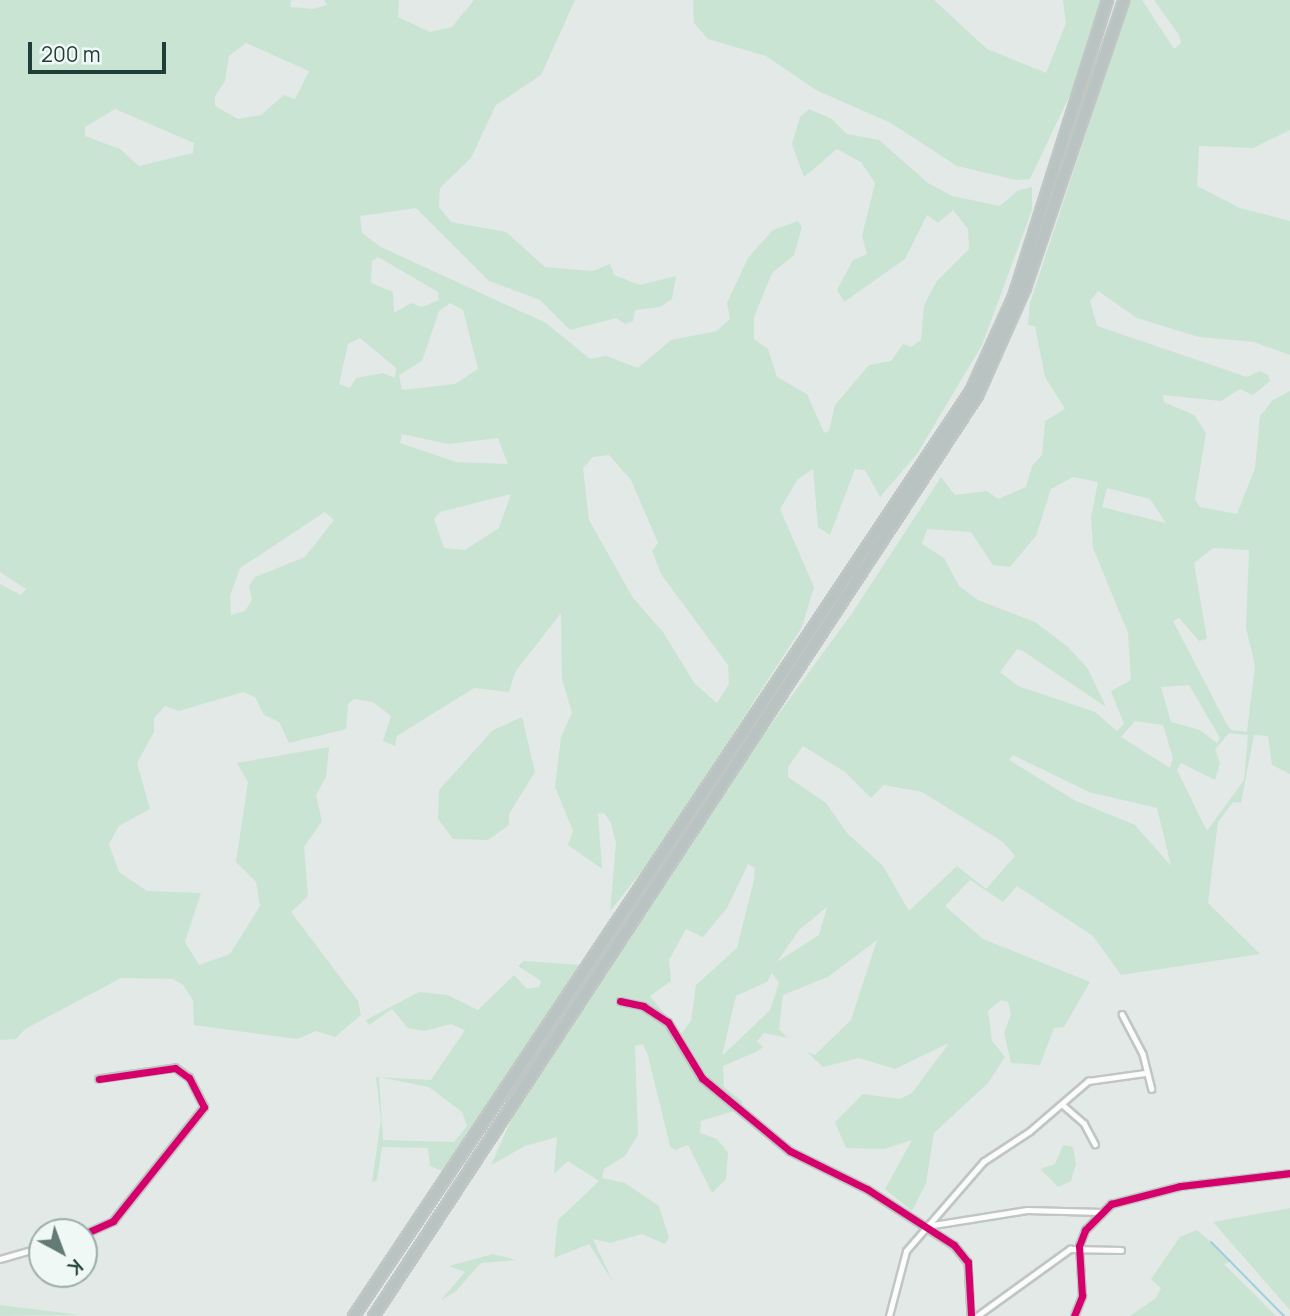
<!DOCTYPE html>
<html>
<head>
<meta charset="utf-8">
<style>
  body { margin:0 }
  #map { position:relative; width:1290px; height:1316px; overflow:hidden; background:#e2e9e6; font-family:Manrope,sans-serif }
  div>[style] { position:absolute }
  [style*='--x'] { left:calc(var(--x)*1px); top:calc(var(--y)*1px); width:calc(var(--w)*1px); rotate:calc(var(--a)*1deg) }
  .green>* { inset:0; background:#cae4d4 }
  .stream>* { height:2px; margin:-1px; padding:0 1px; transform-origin:1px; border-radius:1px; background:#9fcedc }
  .roads { filter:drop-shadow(2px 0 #bfc6c3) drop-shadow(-2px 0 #bfc6c3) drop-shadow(0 2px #bfc6c3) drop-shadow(0 -2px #bfc6c3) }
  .street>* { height:4.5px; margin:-2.25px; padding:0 2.25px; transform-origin:2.25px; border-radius:2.25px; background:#fbfcfb }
  .highway>* { height:9px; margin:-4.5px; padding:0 4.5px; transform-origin:4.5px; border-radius:4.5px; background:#b9c3c1 }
  .cycleway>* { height:7px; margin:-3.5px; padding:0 3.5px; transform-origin:3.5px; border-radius:3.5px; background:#d6006c }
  span { translate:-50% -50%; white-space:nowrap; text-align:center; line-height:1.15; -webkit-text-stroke:5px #f0f8f5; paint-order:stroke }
  .north { position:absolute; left:28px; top:1218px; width:70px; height:70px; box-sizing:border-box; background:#f0f8f5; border:2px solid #9caea9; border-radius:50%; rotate:139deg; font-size:19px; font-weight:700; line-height:28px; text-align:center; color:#1f3e38 }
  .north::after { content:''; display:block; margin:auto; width:24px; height:32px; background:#637a75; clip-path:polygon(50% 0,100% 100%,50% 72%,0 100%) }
  .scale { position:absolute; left:28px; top:42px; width:138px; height:32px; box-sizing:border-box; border:4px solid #1f3e38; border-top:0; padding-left:9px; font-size:21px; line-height:24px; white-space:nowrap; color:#1f3e38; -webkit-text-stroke:5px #f0f8f5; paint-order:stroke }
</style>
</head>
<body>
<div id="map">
  <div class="green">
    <i style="clip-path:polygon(evenodd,0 0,291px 0,290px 7px,313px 9px,327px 5px,324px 0,399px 0,398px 17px,430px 32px,452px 27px,474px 0,575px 0,541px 75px,496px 105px,471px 158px,440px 188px,439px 207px,451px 222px,506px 232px,545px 267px,593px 271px,610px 264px,614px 275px,640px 285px,676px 276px,672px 299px,660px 307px,635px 310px,633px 321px,625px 324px,616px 318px,570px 330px,540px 300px,489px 281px,416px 208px,360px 216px,362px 233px,381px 247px,546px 323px,590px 359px,606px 356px,638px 368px,671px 340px,717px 331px,730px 319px,727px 303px,748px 258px,773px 230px,798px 221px,802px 227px,794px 255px,772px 273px,754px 317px,754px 339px,768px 349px,777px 377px,807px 394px,824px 433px,829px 431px,835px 405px,869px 365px,891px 361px,903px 344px,911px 347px,921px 340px,924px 305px,937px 281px,969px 249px,968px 229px,953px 210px,938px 223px,927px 215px,905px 259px,844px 302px,837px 290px,853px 260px,867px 254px,862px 236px,875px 183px,861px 162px,837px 149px,804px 177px,792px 144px,800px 117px,809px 109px,832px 119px,847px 134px,879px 140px,928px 183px,952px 196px,1000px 206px,1017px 191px,1032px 187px,1032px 210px,982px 345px,917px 454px,880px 497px,865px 470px,855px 469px,830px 535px,818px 527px,813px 469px,798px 479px,780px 509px,814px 587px,802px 627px,655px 855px,610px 911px,616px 843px,611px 823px,604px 813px,598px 814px,602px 869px,568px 845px,573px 831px,555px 787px,561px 737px,572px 713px,562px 679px,561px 613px,515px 672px,509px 692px,474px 688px,397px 736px,395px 746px,383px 741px,391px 716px,373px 702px,354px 699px,348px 704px,346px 729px,289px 743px,279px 722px,264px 715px,255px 697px,243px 692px,179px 711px,165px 706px,154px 718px,154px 732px,137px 763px,150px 809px,119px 826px,109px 844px,119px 872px,147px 891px,201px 893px,185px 942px,199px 965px,230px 954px,260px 906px,256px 882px,236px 862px,248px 782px,237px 763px,329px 747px,326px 777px,316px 795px,322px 821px,304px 847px,308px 896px,291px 912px,358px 1001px,361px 1015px,335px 1037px,316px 1031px,297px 1039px,194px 1025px,193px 1000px,183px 985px,173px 979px,121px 978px,25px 1029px,16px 1039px,0 1040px,0 584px,21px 595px,26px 589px,0 572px,0 0,246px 43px,309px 71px,295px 99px,284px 95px,261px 115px,238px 119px,215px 106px,215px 96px,225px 81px,229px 56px,246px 43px,0 0,115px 109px,194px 143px,193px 153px,139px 166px,120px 149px,85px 136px,85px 127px,115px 109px,0 0,378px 257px,438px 292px,439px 300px,422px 307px,411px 303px,394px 313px,393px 292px,371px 283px,372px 261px,378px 257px,0 0,450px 303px,463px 310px,478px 369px,455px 384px,402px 390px,399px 375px,422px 361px,439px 311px,450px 303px,0 0,360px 338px,396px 368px,395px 378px,383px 373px,356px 378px,350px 388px,339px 384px,348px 344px,360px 338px,0 0,402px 434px,448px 444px,498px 438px,508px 464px,456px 462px,400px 443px,402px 434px,0 0,609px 455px,631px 480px,658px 543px,652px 551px,661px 574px,728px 665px,729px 684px,717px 703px,695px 684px,663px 632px,633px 598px,589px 520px,583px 468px,593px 457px,609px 455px,0 0,511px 494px,499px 528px,465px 550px,444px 548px,434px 519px,440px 512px,511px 494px,0 0,325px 512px,334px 520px,305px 557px,255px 577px,249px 586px,252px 600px,245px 611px,231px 615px,230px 596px,240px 568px,325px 512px)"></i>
    <i style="clip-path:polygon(693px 0,934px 0,987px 49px,1046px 73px,1066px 23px,1063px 0,1103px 0,1076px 82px,1030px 179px,1016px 180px,957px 166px,891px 123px,816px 90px,766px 56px,708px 39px,694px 23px)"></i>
    <i style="clip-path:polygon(evenodd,1130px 0,1142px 0,1174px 49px,1181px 43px,1179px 35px,1154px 0,1290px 0,1290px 130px,1253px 148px,1199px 146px,1197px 186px,1240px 208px,1290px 221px,1290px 355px,1254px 342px,1199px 337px,1137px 318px,1098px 291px,1090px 301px,1097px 326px,1247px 377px,1260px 371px,1268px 375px,1270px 381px,1253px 395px,1240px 389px,1221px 401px,1163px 395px,1164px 402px,1194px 415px,1206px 433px,1195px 499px,1200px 507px,1237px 514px,1255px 468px,1260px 416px,1273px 400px,1290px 391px,1290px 774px,1272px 765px,1268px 736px,1254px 735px,1241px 803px,1233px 802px,1218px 822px,1208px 903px,1260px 954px,1121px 975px,1093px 936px,1017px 886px,1003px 902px,970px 880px,945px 906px,983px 939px,1090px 982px,1064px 1027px,1054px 1028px,1040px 1065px,1011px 1063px,1004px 1033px,1011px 1014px,1008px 1002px,1001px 1000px,988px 1011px,992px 1041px,1005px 1057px,988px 1083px,934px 1133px,926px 1183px,912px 1211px,885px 1189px,912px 1140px,884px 1149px,846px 1148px,835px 1122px,863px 1094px,900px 1099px,912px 1093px,949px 1043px,895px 1069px,859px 1058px,823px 1067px,807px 1052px,815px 1055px,851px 1020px,877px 940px,828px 977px,783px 995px,779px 1029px,788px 1038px,764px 1033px,757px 1041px,763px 1047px,758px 1051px,723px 1066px,724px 1087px,743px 1102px,737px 1110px,701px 1121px,700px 1133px,717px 1139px,728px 1152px,726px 1179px,712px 1193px,688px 1145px,675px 1150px,670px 1146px,648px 1056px,643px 1044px,635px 1046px,638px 1135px,625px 1156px,604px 1169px,602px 1178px,625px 1183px,659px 1206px,669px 1238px,665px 1244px,642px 1234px,610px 1243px,593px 1239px,613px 1282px,589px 1244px,554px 1258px,558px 1220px,599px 1181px,568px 1161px,554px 1174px,557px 1137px,525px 1146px,491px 1165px,513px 1116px,750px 753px,853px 612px,941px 477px,955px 495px,987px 491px,998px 499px,1026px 487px,1032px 466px,1042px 455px,1045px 421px,1065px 409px,1045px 377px,1035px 326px,1028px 325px,1030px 303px,1130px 0,1073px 477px,1098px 482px,1091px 517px,1093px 548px,1128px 633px,1131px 680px,1111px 691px,1124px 724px,1117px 731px,1095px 712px,1018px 686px,1000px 672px,1017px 649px,1023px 651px,1106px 707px,1088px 669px,1068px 647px,1035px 622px,978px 600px,959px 586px,944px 558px,922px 544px,927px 529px,971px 532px,993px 565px,1010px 567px,1036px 536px,1051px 489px,1073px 477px,1130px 0,1107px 488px,1150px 499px,1166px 523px,1102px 507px,1107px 488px,1130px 0,1213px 548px,1249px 550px,1246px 628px,1255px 666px,1247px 732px,1231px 730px,1225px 721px,1173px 621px,1179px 618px,1199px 641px,1207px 639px,1194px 563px,1213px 548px,1130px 0,1189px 685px,1220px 738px,1217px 743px,1200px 730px,1171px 722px,1161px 687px,1189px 685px,1130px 0,1135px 721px,1163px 725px,1173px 758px,1170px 768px,1121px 737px,1135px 721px,1130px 0,1229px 733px,1248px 735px,1244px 780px,1207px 831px,1177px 770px,1181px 763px,1215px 780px,1220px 763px,1215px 749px,1229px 733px,1130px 0,803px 746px,845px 772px,871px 798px,884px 785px,922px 792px,1003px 842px,1015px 856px,986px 889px,957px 866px,909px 911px,883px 866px,847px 833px,826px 803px,788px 777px,788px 767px,803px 746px,1130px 0,1013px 755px,1089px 792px,1157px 808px,1171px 866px,1135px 825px,1074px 800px,1009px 760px,1013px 755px,1130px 0,748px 864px,755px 868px,754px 880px,737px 948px,696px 985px,691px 1021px,681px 1034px,650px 996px,671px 981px,669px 960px,686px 929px,703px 937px,727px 908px,748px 864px,1130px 0,827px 907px,819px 935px,777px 962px,799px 930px,827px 907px,1130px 0,772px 973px,779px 983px,770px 1010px,722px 1056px,736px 996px,767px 982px,772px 973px)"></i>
    <i style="clip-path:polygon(522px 717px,535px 772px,509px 814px,509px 825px,488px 840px,453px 839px,438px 819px,439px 790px,493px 730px)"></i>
    <i style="clip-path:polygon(evenodd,524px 961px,582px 965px,452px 1165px,442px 1171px,430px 1166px,428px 1148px,382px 1147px,377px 1180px,372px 1182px,381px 1119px,376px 1077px,431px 1080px,465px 1030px,451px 1024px,424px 1031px,408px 1028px,392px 1009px,369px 1025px,366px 1020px,419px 992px,448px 995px,478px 1010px,514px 975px,527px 989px,539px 987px,541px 981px,518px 966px,524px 961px,379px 1077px,429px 1087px,462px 1112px,467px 1126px,454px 1142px,383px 1140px,379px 1077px)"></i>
    <i style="clip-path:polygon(1063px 1145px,1073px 1147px,1076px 1164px,1071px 1181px,1058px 1187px,1040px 1169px,1055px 1164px)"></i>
    <i style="clip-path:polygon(1290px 1208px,1290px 1310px,1213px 1222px)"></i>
    <i style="clip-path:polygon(1197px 1230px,1232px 1261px,1224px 1264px,1276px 1316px,1130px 1316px,1156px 1298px,1161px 1288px,1151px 1279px,1180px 1237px)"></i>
    <i style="clip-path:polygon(493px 1254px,517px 1260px,481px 1263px,455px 1292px,441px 1300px,465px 1272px,449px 1266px)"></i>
    <i style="clip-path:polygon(0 1305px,80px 1315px,0 1316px)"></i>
  </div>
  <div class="stream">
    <i style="--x:1211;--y:1242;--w:104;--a:45.4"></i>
  </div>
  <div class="roads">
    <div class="street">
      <i style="--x:620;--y:1001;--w:24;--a:12"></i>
      <i style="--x:643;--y:1006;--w:30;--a:33"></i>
      <i style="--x:668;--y:1022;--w:66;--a:58.7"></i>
      <i style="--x:702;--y:1078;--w:114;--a:39.7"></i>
      <i style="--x:790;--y:1151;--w:86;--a:26.3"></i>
      <i style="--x:867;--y:1189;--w:103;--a:32.8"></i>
      <i style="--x:954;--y:1245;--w:22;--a:51"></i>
      <i style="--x:968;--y:1262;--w:54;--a:86.8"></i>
      <i style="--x:1122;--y:1014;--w:45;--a:62.3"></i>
      <i style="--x:1143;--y:1054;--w:36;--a:76"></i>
      <i style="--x:1063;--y:1105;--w:28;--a:41"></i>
      <i style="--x:1084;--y:1123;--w:24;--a:62"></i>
      <i style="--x:927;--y:1226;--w:101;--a:-9.1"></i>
      <i style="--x:1027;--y:1210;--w:74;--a:1.5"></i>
      <i style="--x:84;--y:1234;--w:32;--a:-24"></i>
      <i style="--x:113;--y:1221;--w:146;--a:-51.4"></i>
      <i style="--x:204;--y:1107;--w:33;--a:-117"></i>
      <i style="--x:189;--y:1078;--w:17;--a:-144"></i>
      <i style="--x:175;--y:1068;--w:77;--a:171.8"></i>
      <i style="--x:0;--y:1259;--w:44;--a:-15.9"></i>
      <i style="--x:889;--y:1316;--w:67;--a:-75.3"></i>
      <i style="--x:906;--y:1251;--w:118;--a:-49.1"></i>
      <i style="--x:983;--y:1162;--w:56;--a:-33.4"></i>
      <i style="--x:1030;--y:1131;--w:77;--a:-40.8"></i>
      <i style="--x:1088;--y:1081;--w:59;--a:-7.9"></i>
      <i style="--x:977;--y:1316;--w:115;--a:-35.8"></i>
      <i style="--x:1070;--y:1249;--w:51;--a:1.1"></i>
      <i style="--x:1074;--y:1316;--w:22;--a:-68"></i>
      <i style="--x:1082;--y:1296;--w:50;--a:-93.4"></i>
      <i style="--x:1079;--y:1246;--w:17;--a:-69"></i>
      <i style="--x:1085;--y:1230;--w:37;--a:-45"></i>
      <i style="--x:1111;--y:1204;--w:71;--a:-14.6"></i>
      <i style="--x:1180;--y:1186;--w:111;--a:-6.7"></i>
    </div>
    <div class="highway">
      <i style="--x:353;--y:1316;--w:1112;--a:-56.3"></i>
      <i style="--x:970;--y:391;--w:104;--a:-65.6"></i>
      <i style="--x:1013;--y:296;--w:311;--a:-72.4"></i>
      <i style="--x:373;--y:1316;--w:1101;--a:-56.74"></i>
      <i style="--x:977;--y:395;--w:118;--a:-66"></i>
      <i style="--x:1025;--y:287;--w:303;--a:-71.1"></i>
    </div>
  </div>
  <div class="cycleway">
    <i style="--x:620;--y:1001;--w:24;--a:12"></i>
    <i style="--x:643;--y:1006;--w:30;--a:33"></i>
    <i style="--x:668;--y:1022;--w:66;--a:58.7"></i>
    <i style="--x:702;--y:1078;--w:114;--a:39.7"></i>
    <i style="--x:790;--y:1151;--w:86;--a:26.3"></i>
    <i style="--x:867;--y:1189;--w:103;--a:32.8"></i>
    <i style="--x:954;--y:1245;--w:22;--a:51"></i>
    <i style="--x:968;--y:1262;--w:54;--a:86.8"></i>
    <i style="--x:84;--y:1234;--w:32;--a:-24"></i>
    <i style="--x:113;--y:1221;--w:146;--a:-51.4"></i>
    <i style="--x:204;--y:1107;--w:33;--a:-117"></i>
    <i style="--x:189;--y:1078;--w:17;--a:-144"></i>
    <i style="--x:175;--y:1068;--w:77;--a:171.8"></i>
    <i style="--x:1074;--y:1316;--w:22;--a:-68"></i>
    <i style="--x:1082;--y:1296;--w:50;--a:-93.4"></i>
    <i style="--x:1079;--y:1246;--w:17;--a:-69"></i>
    <i style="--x:1085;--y:1230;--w:37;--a:-45"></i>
    <i style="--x:1111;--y:1204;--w:71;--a:-14.6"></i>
    <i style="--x:1180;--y:1186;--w:111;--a:-6.7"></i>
  </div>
  <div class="north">K</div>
  <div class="scale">200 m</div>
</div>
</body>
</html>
